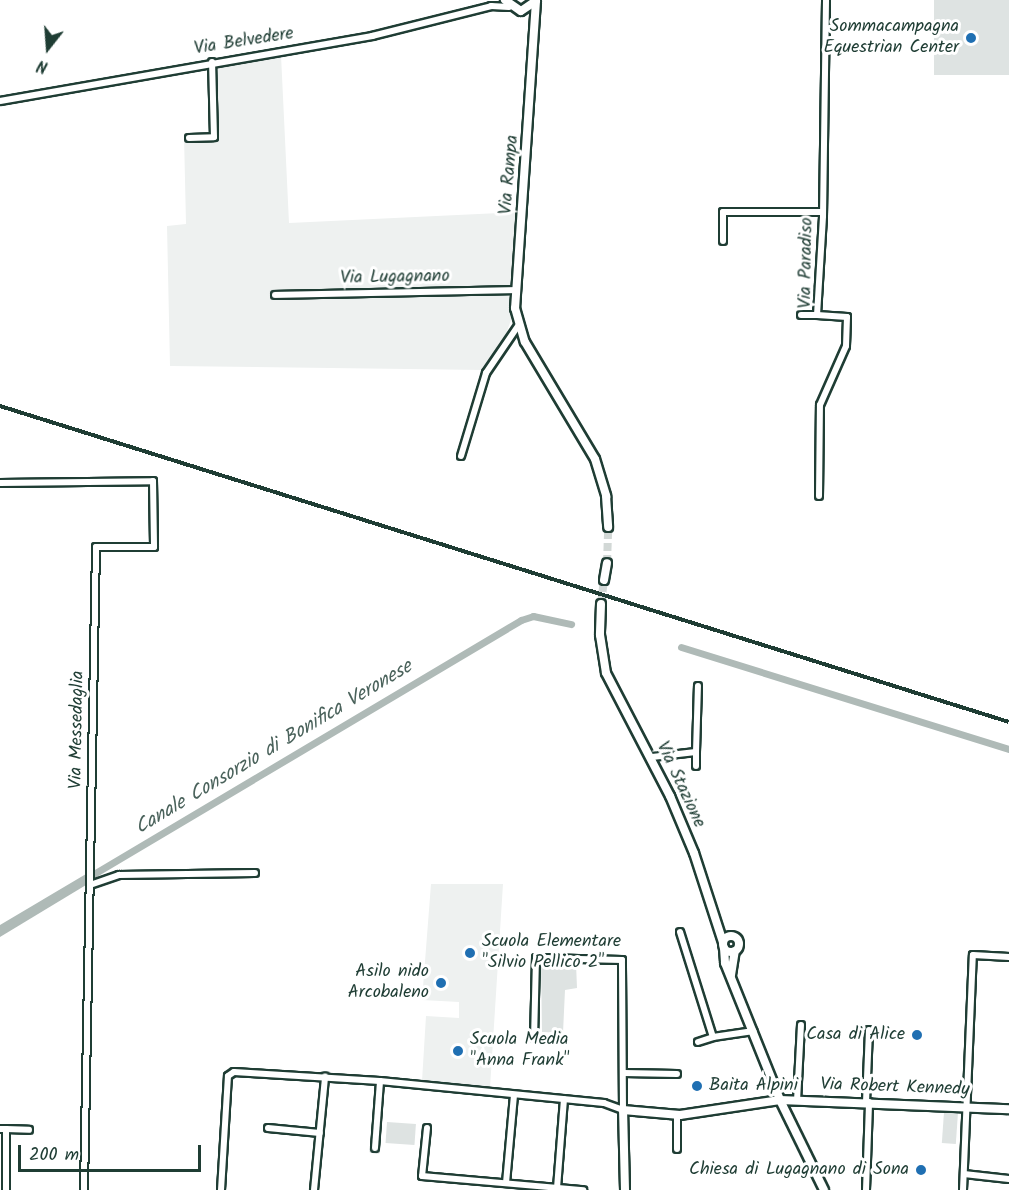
<!DOCTYPE html>
<html>
<head>
<meta charset="utf-8">
<style>
  body { margin:0 }
  #map { position:relative; width:1009px; height:1190px; overflow:hidden; background:#fff; font-family:Kalam,sans-serif }
  div>[style] { position:absolute }
  [style*='--x'] { left:calc(var(--x)*1px); top:calc(var(--y)*1px); width:calc(var(--w)*1px); rotate:calc(var(--a)*1deg) }
  .built>* { inset:0; background:#eef1f0 }
  .green>* { inset:0; background:#dee3e2; transform-origin:0 0 }
  .water>* { inset:0; background:#afbab7 }
  .canal>* { height:7px; margin:-3.5px; padding:0 3.5px; transform-origin:3.5px; border-radius:3.5px; background:#afbab7 }
  .tertiary-tunnel>* { height:8px; margin-top:-4px; transform-origin:0; background:repeating-linear-gradient(90deg,#d2d8d6 0 8px,transparent 0 12px) }
  .roads { filter:drop-shadow(2px 0 #1f3d34) drop-shadow(-2px 0 #1f3d34) drop-shadow(0 2px #1f3d34) drop-shadow(0 -2px #1f3d34) }
  .minor>* { height:6px; margin:-3px; padding:0 3px; transform-origin:3px; border-radius:3px; background:#fff }
  .tertiary>* { height:8px; margin:-4px; padding:0 4px; transform-origin:4px; border-radius:4px; background:#fff }
  .tertiary>.ring { margin:-4px; padding:0; box-sizing:content-box; background:none; border:8px solid #fff; border-radius:50% }
  .secondary>* { height:8px; margin:-4px; padding:0 4px; transform-origin:4px; border-radius:4px; background:#fff }
  .rail>* { height:4px; margin-top:-2px; transform-origin:0; background:repeating-linear-gradient(90deg,#fff 0 4.5px,#1f3d34 0 9px); box-sizing:border-box; border-block:2px solid #1f3d34 }
  .dots>* { width:16px; height:16px; translate:-50% -50%; box-sizing:border-box; border:3px solid #fff; border-radius:50% }
  span { translate:-50% -50%; white-space:nowrap; text-align:center; line-height:1.15; -webkit-text-stroke:6px #fff; paint-order:stroke }
  .poi-label { font-size:18px; color:#1f3d34 }
  .right { translate:-100% -50%; text-align:right }
  .left { translate:0 -50%; text-align:left }
  .street-label { font-size:18px; color:#1f3d34 }
  .water-label { font-size:20px; color:#4a625b; font-style:italic }
  .north { position:absolute; left:18px; top:18px; width:60px; height:60px; -webkit-text-stroke:4px #fff; paint-order:stroke; rotate:197deg; font-size:16px; font-weight:700; line-height:24px; text-align:center; color:#1f3d34 }
  .north::after { content:''; display:block; margin:auto; width:21px; height:27px; background:#1f3d34; clip-path:polygon(50% 0,100% 100%,50% 72%,0 100%) }
  .scale { position:absolute; left:18px; top:1145px; width:183px; height:27px; box-sizing:border-box; border:3px solid #1f3d34; border-top:0; padding-left:8px; font-size:18px; line-height:21px; white-space:nowrap; color:#1f3d34; -webkit-text-stroke:4px #fff; paint-order:stroke }
</style>
</head>
<body>
<div id="map">
  <div class="built">
    <i style="clip-path:polygon(281px 55px,289px 223px,518px 212px,511px 320px,505px 337px,484px 370px,170px 366px,167px 226px,186px 224px,184px 136px,211px 135px,209px 64px)"></i>
    <i style="clip-path:polygon(431px 884px,503px 884px,490px 1088px,422px 1081px,426px 1016px,459px 1018px,459px 1002px,422px 1000px)"></i>
  </div>
  <div class="green">
    <i style="left:934px;top:0;width:75px;height:75px"></i>
    <i style="clip-path:polygon(541px 963px,576px 963px,577px 988px,565px 990px,563px 1033px,542px 1032px)"></i>
    <i style="left:944px;top:1112px;width:14px;height:31px;rotate:4deg"></i>
    <i style="left:387px;top:1122px;width:29px;height:21px;rotate:4deg"></i>
  </div>
  <div class="water">
    <i style="clip-path:polygon(86px 874px,86px 885px,0 937px,0 925px)"></i>
  </div>
  <div class="canal">
    <i style="--x:681;--y:647;--w:343;--a:17.3"></i>
    <i style="--x:87;--y:878;--w:505;--a:-30.73"></i>
    <i style="--x:521;--y:620;--w:13;--a:-18"></i>
    <i style="--x:533;--y:616;--w:39;--a:12"></i>
  </div>
  <div class="tertiary-tunnel">
    <i style="--x:607;--y:563;--w:36;--a:-88"></i>
    <i style="--x:601;--y:604;--w:24;--a:-83"></i>
  </div>
  <div class="roads">
    <div class="minor">
      <i style="--x:0;--y:101;--w:378;--a:-9.9"></i>
      <i style="--x:372;--y:36;--w:123;--a:-14.1"></i>
      <i style="--x:491;--y:6;--w:18;--a:3"></i>
      <i style="--x:189;--y:138;--w:25;--a:-2"></i>
      <i style="--x:214;--y:137;--w:75;--a:-91.5"></i>
      <i style="--x:723;--y:241;--w:29;--a:-90"></i>
      <i style="--x:723;--y:212;--w:100;--a:0"></i>
      <i style="--x:275;--y:295;--w:241;--a:-1.2"></i>
      <i style="--x:801;--y:315;--w:16;--a:0"></i>
      <i style="--x:461;--y:456;--w:87;--a:-73.2"></i>
      <i style="--x:486;--y:373;--w:57;--a:-55.8"></i>
      <i style="--x:0;--y:483;--w:153;--a:-0.7"></i>
      <i style="--x:153;--y:481;--w:66;--a:89.1"></i>
      <i style="--x:154;--y:547;--w:58;--a:180"></i>
      <i style="--x:96;--y:547;--w:643;--a:91.07"></i>
      <i style="--x:819;--y:496;--w:91;--a:-89.4"></i>
      <i style="--x:820;--y:405;--w:64;--a:-66.2"></i>
      <i style="--x:846;--y:346;--w:29;--a:-88"></i>
      <i style="--x:847;--y:317;--w:30;--a:-176"></i>
      <i style="--x:817;--y:315;--w:99;--a:-86.5"></i>
      <i style="--x:823;--y:216;--w:216;--a:-89.2"></i>
      <i style="--x:652;--y:757;--w:44;--a:-6.5"></i>
      <i style="--x:696;--y:752;--w:66;--a:-88.3"></i>
      <i style="--x:696;--y:766;--w:14;--a:-90"></i>
      <i style="--x:90;--y:885;--w:31;--a:-19"></i>
      <i style="--x:119;--y:875;--w:136;--a:-0.8"></i>
      <i style="--x:680;--y:932;--w:110;--a:72.6"></i>
      <i style="--x:713;--y:1037;--w:41;--a:-8.3"></i>
      <i style="--x:698;--y:1042;--w:16;--a:-18"></i>
      <i style="--x:624;--y:1073;--w:53;--a:1.1"></i>
      <i style="--x:797;--y:1101;--w:76;--a:-87"></i>
      <i style="--x:866;--y:1102;--w:72;--a:-87.6"></i>
      <i style="--x:677;--y:1115;--w:34;--a:90"></i>
      <i style="--x:268;--y:1128;--w:52;--a:5.5"></i>
      <i style="--x:427;--y:1128;--w:48;--a:95.9"></i>
      <i style="--x:422;--y:1176;--w:162;--a:5"></i>
      <i style="--x:0;--y:1129;--w:6;--a:0"></i>
      <i style="--x:6;--y:1129;--w:61;--a:90"></i>
      <i style="--x:6;--y:1129;--w:23;--a:2"></i>
      <i style="--x:375;--y:1148;--w:67;--a:-85.7"></i>
      <i style="--x:964;--y:1174;--w:45;--a:6.3"></i>
      <i style="--x:506;--y:1183;--w:88;--a:-84.8"></i>
      <i style="--x:557;--y:1188;--w:89;--a:-85.5"></i>
      <i style="--x:221;--y:1190;--w:114;--a:-86.5"></i>
      <i style="--x:228;--y:1076;--w:7;--a:-34"></i>
      <i style="--x:234;--y:1072;--w:146;--a:3.5"></i>
      <i style="--x:380;--y:1081;--w:225;--a:5.6"></i>
      <i style="--x:604;--y:1103;--w:20;--a:20"></i>
      <i style="--x:623;--y:1110;--w:150;--a:-90.4"></i>
      <i style="--x:622;--y:960;--w:86;--a:-178.7"></i>
      <i style="--x:536;--y:958;--w:80;--a:91.4"></i>
      <i style="--x:314;--y:1190;--w:114;--a:-84.4"></i>
      <i style="--x:866;--y:1190;--w:88;--a:-88"></i>
      <i style="--x:963;--y:1190;--w:235;--a:-87.6"></i>
      <i style="--x:973;--y:955;--w:36;--a:3"></i>
    </div>
    <div class="tertiary">
      <i style="--x:505;--y:0;--w:19;--a:35"></i>
      <i style="--x:521;--y:11;--w:18;--a:-34"></i>
      <i style="--x:536;--y:1;--w:308;--a:93.9"></i>
      <i style="--x:515;--y:308;--w:35;--a:74"></i>
      <i style="--x:525;--y:342;--w:136;--a:59.1"></i>
      <i style="--x:595;--y:459;--w:39;--a:73"></i>
      <i style="--x:606;--y:496;--w:31;--a:86"></i>
      <i style="--x:604;--y:580;--w:17;--a:-80"></i>
      <i style="--x:601;--y:604;--w:31;--a:92"></i>
      <i style="--x:600;--y:635;--w:38;--a:81"></i>
      <i style="--x:606;--y:673;--w:139;--a:62.5"></i>
      <i style="--x:670;--y:796;--w:62;--a:67.2"></i>
      <i style="--x:694;--y:853;--w:94;--a:72"></i>
      <i class="ring" style="left:723px;top:936px;width:8px;height:8px"></i>
      <i style="--x:724;--y:948;--w:15;--a:86"></i>
      <i style="--x:725;--y:963;--w:148;--a:68.1"></i>
      <i style="--x:780;--y:1100;--w:100;--a:63.9"></i>
      <i style="--x:731;--y:975;--w:24;--a:-81"></i>
    </div>
    <div class="secondary">
      <i style="--x:625;--y:1190;--w:80;--a:-91.4"></i>
      <i style="--x:623;--y:1110;--w:57;--a:5"></i>
      <i style="--x:680;--y:1115;--w:101;--a:-8.5"></i>
      <i style="--x:780;--y:1100;--w:229;--a:2.3"></i>
    </div>
  </div>
  <div class="rail">
    <i style="--x:0;--y:406;--w:1057;--a:17.39"></i>
  </div>
  <div class="dots">
    <i style="left:971px;top:38px;background:#1f6fb2"></i>
    <i style="left:470px;top:953px;background:#1f6fb2"></i>
    <i style="left:441px;top:983px;background:#1f6fb2"></i>
    <i style="left:917px;top:1035px;background:#1f6fb2"></i>
    <i style="left:458px;top:1051px;background:#1f6fb2"></i>
    <i style="left:697px;top:1086px;background:#1f6fb2"></i>
    <i style="left:921px;top:1170px;background:#1f6fb2"></i>
  </div>
  <div class="poi-label">
    <span class="right" style="left:959px;top:38px">Sommacampagna<br>Equestrian Center</span>
    <span class="left" style="left:482px;top:953px">Scuola Elementare<br>"Silvio Pellico 2"</span>
    <span class="right" style="left:429px;top:983px">Asilo nido<br>Arcobaleno</span>
    <span class="right" style="left:905px;top:1035px">Casa di Alice</span>
    <span class="left" style="left:470px;top:1051px">Scuola Media<br>"Anna Frank"</span>
    <span class="left" style="left:709px;top:1086px">Baita Alpini</span>
    <span class="right" style="left:909px;top:1170px">Chiesa di Lugagnano di Sona</span>
  </div>
  <div class="street-label">
    <span style="left:244px;top:42px;rotate:-9deg">Via Belvedere</span>
    <span style="left:510px;top:175px;rotate:-85deg">Via Rampa</span>
    <span style="left:807px;top:263px;rotate:-89deg">Via Paradiso</span>
    <span style="left:395px;top:278px;rotate:-1deg">Via Lugagnano</span>
    <span style="left:78px;top:730px;rotate:-89deg">Via Messedaglia</span>
    <span style="left:680px;top:785px;rotate:65deg">Via Stazione</span>
    <span style="left:895px;top:1088px;rotate:2deg">Via Robert Kennedy</span>
  </div>
  <div class="water-label">
    <span style="left:274px;top:748px;rotate:-31deg">Canale Consorzio di Bonifica Veronese</span>
  </div>
  <div class="north">N</div>
  <div class="scale">200 m</div>
</div>
</body>
</html>
